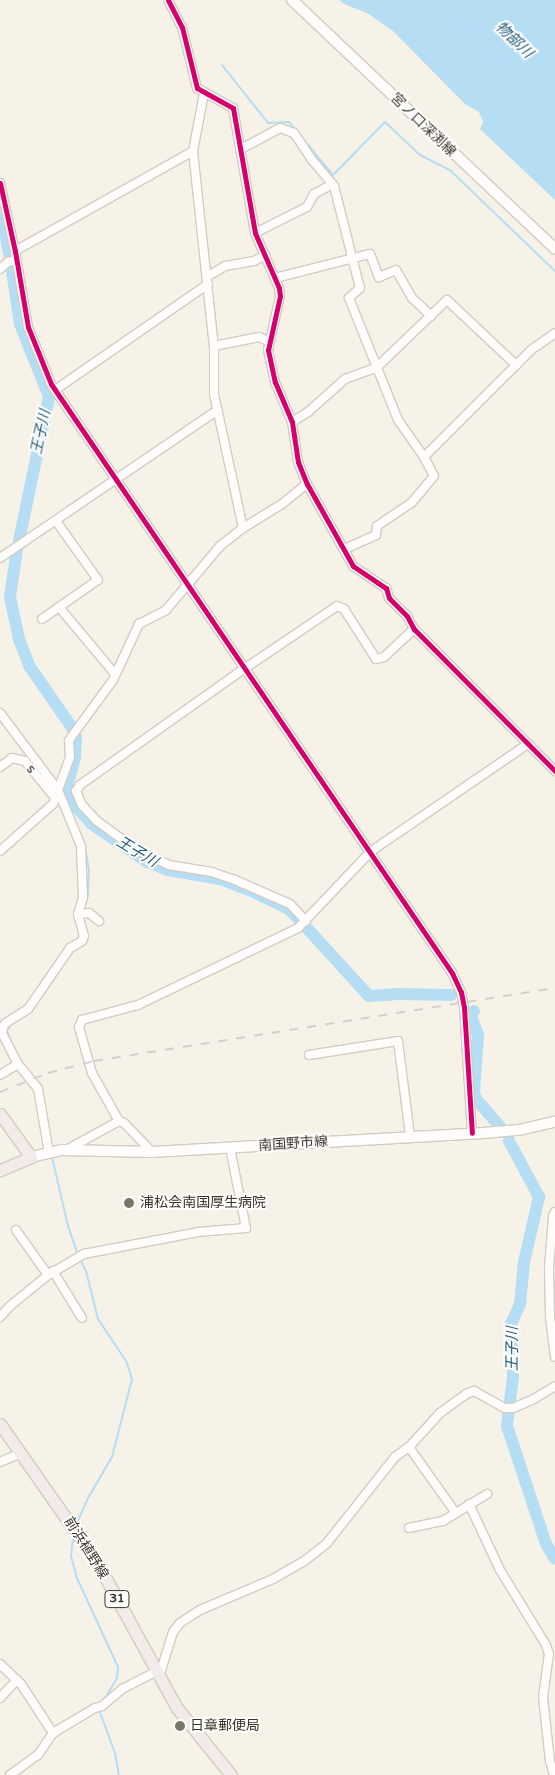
<!DOCTYPE html>
<html>
<head>
<meta charset="utf-8">
<style>
  body { margin:0 }
  #map { position:relative; width:555px; height:1775px; overflow:hidden; background:#f7f2e7; font-family:"Varela Round","Noto Sans JP",sans-serif }
  div>[style] { position:absolute }
  [style*='--x'] { left:calc(var(--x)*1px); top:calc(var(--y)*1px); width:calc(var(--w)*1px); rotate:calc(var(--a)*1deg) }
  .water>* { inset:0; background:#b5ddf4 }
  .stream>* { height:2px; margin:-1px; padding:0 1px; transform-origin:1px; border-radius:1px; background:#b5ddf4 }
  .river>* { height:12px; margin:-6px; padding:0 6px; transform-origin:6px; border-radius:6px; background:#b5ddf4 }
  .roads { filter:drop-shadow(1px 0 #d2ccc2) drop-shadow(-1px 0 #d2ccc2) drop-shadow(0 1px #d2ccc2) drop-shadow(0 -1px #d2ccc2) }
  .street>* { height:8px; margin:-4px; padding:0 4px; transform-origin:4px; border-radius:4px; background:#fefdfb }
  .secondary>* { height:10px; margin:-5px; padding:0 5px; transform-origin:5px; border-radius:5px; background:#fefdfb }
  .primary>* { height:11px; margin:-5.5px; padding:0 5.5px; transform-origin:5.5px; border-radius:5.5px; background:#f2ebea }
  .rail>* { height:2px; margin-top:-1px; transform-origin:0; background:repeating-linear-gradient(90deg,#d2d0cd 0 9px,transparent 0 18px) }
  .cycleway>* { height:5px; margin:-2.5px; padding:0 2.5px; transform-origin:2.5px; border-radius:2.5px; background:#d6006c }
  .dots>* { width:14px; height:14px; translate:-50% -50%; box-sizing:border-box; border:2px solid #fff; border-radius:50% }
  span { translate:-50% -50%; white-space:nowrap; text-align:center; line-height:1.15; -webkit-text-stroke:4px #fff; paint-order:stroke }
  .shield-label span { padding:1px 4px; background:#fff; border:1px solid; border-radius:4px; -webkit-text-stroke-width:0 }
  .shield-label { font-size:12px; color:#3a3427; font-weight:700 }
  .street-label { font-size:14px; color:#3a3427 }
  .poi-label { font-size:14px; color:#3a3427 }
  .left { translate:0 -50%; text-align:left }
  .water-label { font-size:15px; color:#225b7a; font-style:italic }
</style>
</head>
<body>
<div id="map">
  <div class="water">
    <i style="clip-path:polygon(339px 0,555px 0,555px 200px,480px 129px,483px 122px,479px 112px,465px 104px,393px 31px,367px 13px,344px 4px)"></i>
  </div>
  <div class="stream">
    <i style="--x:222;--y:65;--w:74;--a:51.6"></i>
    <i style="--x:268;--y:123;--w:21;--a:-3"></i>
    <i style="--x:289;--y:122;--w:69;--a:50.3"></i>
    <i style="--x:333;--y:175;--w:74;--a:-45.5"></i>
    <i style="--x:385;--y:122;--w:48;--a:43.3"></i>
    <i style="--x:420;--y:155;--w:35;--a:27"></i>
    <i style="--x:451;--y:171;--w:144;--a:43.9"></i>
    <i style="--x:64;--y:797;--w:7;--a:-74"></i>
    <i style="--x:70;--y:810;--w:35;--a:68"></i>
    <i style="--x:83;--y:911;--w:16;--a:-72"></i>
    <i style="--x:88;--y:896;--w:25;--a:-88"></i>
    <i style="--x:89;--y:871;--w:24;--a:-99"></i>
    <i style="--x:19;--y:1019;--w:14;--a:-34"></i>
    <i style="--x:31;--y:1011;--w:31;--a:-54"></i>
    <i style="--x:11;--y:1024;--w:8;--a:120"></i>
    <i style="--x:7;--y:1031;--w:19;--a:69"></i>
    <i style="--x:26;--y:1068;--w:25;--a:53"></i>
    <i style="--x:52;--y:1157;--w:71;--a:76.9"></i>
    <i style="--x:68;--y:1226;--w:31;--a:71"></i>
    <i style="--x:76;--y:1525;--w:30;--a:-66"></i>
    <i style="--x:88;--y:1498;--w:48;--a:-59.7"></i>
    <i style="--x:112;--y:1457;--w:81;--a:-75.6"></i>
    <i style="--x:132;--y:1379;--w:19;--a:-108"></i>
    <i style="--x:126;--y:1361;--w:50;--a:-123.7"></i>
    <i style="--x:98;--y:1319;--w:49;--a:-104"></i>
    <i style="--x:86;--y:1271;--w:13;--a:-117"></i>
    <i style="--x:73;--y:1537;--w:19;--a:96"></i>
    <i style="--x:71;--y:1556;--w:23;--a:75"></i>
    <i style="--x:77;--y:1578;--w:98;--a:65.3"></i>
    <i style="--x:118;--y:1667;--w:11;--a:95"></i>
    <i style="--x:117;--y:1678;--w:22;--a:120"></i>
    <i style="--x:100;--y:1712;--w:44;--a:69.9"></i>
    <i style="--x:115;--y:1753;--w:22;--a:80"></i>
  </div>
  <div class="river">
    <i style="--x:0;--y:210;--w:49;--a:78.2"></i>
    <i style="--x:10;--y:258;--w:67;--a:81.4"></i>
    <i style="--x:20;--y:324;--w:79;--a:68.3"></i>
    <i style="--x:49;--y:397;--w:147;--a:101.8"></i>
    <i style="--x:17;--y:549;--w:49;--a:98.3"></i>
    <i style="--x:10;--y:597;--w:43;--a:77.9"></i>
    <i style="--x:19;--y:639;--w:30;--a:69"></i>
    <i style="--x:30;--y:667;--w:75;--a:55.3"></i>
    <i style="--x:76;--y:737;--w:21;--a:93"></i>
    <i style="--x:75;--y:758;--w:33;--a:106"></i>
    <i style="--x:66;--y:790;--w:13;--a:63"></i>
    <i style="--x:72;--y:802;--w:30;--a:48"></i>
    <i style="--x:92;--y:824;--w:67;--a:34.6"></i>
    <i style="--x:147;--y:862;--w:22;--a:21"></i>
    <i style="--x:168;--y:870;--w:53;--a:9.8"></i>
    <i style="--x:220;--y:879;--w:36;--a:21"></i>
    <i style="--x:254;--y:892;--w:39;--a:26"></i>
    <i style="--x:289;--y:909;--w:18;--a:47"></i>
    <i style="--x:305;--y:926;--w:95;--a:47.6"></i>
    <i style="--x:369;--y:996;--w:29;--a:-4"></i>
    <i style="--x:398;--y:994;--w:53;--a:1.1"></i>
    <i style="--x:474;--y:1011;--w:5;--a:143"></i>
    <i style="--x:470;--y:1014;--w:22;--a:69"></i>
    <i style="--x:478;--y:1035;--w:57;--a:94"></i>
    <i style="--x:474;--y:1092;--w:7;--a:74"></i>
    <i style="--x:476;--y:1099;--w:38;--a:49"></i>
    <i style="--x:509;--y:1141;--w:64;--a:61.8"></i>
    <i style="--x:539;--y:1197;--w:67;--a:103"></i>
    <i style="--x:524;--y:1262;--w:42;--a:95.4"></i>
    <i style="--x:520;--y:1304;--w:22;--a:114"></i>
    <i style="--x:511;--y:1324;--w:53;--a:87.8"></i>
    <i style="--x:513;--y:1377;--w:49;--a:97"></i>
    <i style="--x:507;--y:1426;--w:124;--a:71.7"></i>
    <i style="--x:546;--y:1544;--w:17;--a:59"></i>
  </div>
  <div class="roads">
    <div class="street">
      <i style="--x:168;--y:0;--w:30;--a:63"></i>
      <i style="--x:182;--y:27;--w:63;--a:76.2"></i>
      <i style="--x:197;--y:88;--w:41;--a:29.1"></i>
      <i style="--x:233;--y:108;--w:127;--a:80"></i>
      <i style="--x:255;--y:233;--w:60;--a:66.4"></i>
      <i style="--x:279;--y:288;--w:8;--a:83"></i>
      <i style="--x:280;--y:296;--w:55;--a:102.5"></i>
      <i style="--x:268;--y:350;--w:33;--a:78"></i>
      <i style="--x:275;--y:382;--w:43;--a:67"></i>
      <i style="--x:292;--y:422;--w:40;--a:81.5"></i>
      <i style="--x:298;--y:462;--w:24;--a:68"></i>
      <i style="--x:307;--y:484;--w:94;--a:60.7"></i>
      <i style="--x:353;--y:566;--w:40;--a:34"></i>
      <i style="--x:386;--y:588;--w:10;--a:73"></i>
      <i style="--x:389;--y:598;--w:25;--a:45"></i>
      <i style="--x:407;--y:616;--w:15;--a:62"></i>
      <i style="--x:414;--y:629;--w:200;--a:45.2"></i>
      <i style="--x:204;--y:93;--w:59;--a:100.7"></i>
      <i style="--x:193;--y:151;--w:196;--a:83.9"></i>
      <i style="--x:214;--y:346;--w:48;--a:90"></i>
      <i style="--x:214;--y:394;--w:137;--a:77.8"></i>
      <i style="--x:241;--y:149;--w:44;--a:-28.3"></i>
      <i style="--x:280;--y:128;--w:15;--a:20"></i>
      <i style="--x:294;--y:133;--w:34;--a:56"></i>
      <i style="--x:313;--y:161;--w:33;--a:50"></i>
      <i style="--x:334;--y:186;--w:105;--a:75.7"></i>
      <i style="--x:360;--y:288;--w:15;--a:138"></i>
      <i style="--x:349;--y:298;--w:131;--a:68.1"></i>
      <i style="--x:398;--y:420;--w:45;--a:54.9"></i>
      <i style="--x:424;--y:457;--w:21;--a:62"></i>
      <i style="--x:434;--y:476;--w:35;--a:130"></i>
      <i style="--x:411;--y:503;--w:41;--a:145.9"></i>
      <i style="--x:377;--y:526;--w:9;--a:96"></i>
      <i style="--x:376;--y:535;--w:35;--a:156"></i>
      <i style="--x:0;--y:183;--w:70;--a:77.6"></i>
      <i style="--x:15;--y:251;--w:77;--a:80.3"></i>
      <i style="--x:28;--y:327;--w:61;--a:68"></i>
      <i style="--x:51;--y:384;--w:713;--a:55.75"></i>
      <i style="--x:452;--y:973;--w:21;--a:65"></i>
      <i style="--x:461;--y:992;--w:15;--a:79"></i>
      <i style="--x:464;--y:1007;--w:126;--a:86.4"></i>
      <i style="--x:255;--y:233;--w:58;--a:-26.6"></i>
      <i style="--x:307;--y:207;--w:15;--a:-62"></i>
      <i style="--x:314;--y:194;--w:21;--a:-28"></i>
      <i style="--x:15;--y:251;--w:204;--a:-29.3"></i>
      <i style="--x:0;--y:269;--w:11;--a:-41"></i>
      <i style="--x:8;--y:262;--w:9;--a:-13"></i>
      <i style="--x:208;--y:276;--w:20;--a:-30"></i>
      <i style="--x:225;--y:266;--w:29;--a:-10"></i>
      <i style="--x:254;--y:261;--w:13;--a:-27"></i>
      <i style="--x:275;--y:278;--w:98;--a:-14.2"></i>
      <i style="--x:370;--y:254;--w:25;--a:69"></i>
      <i style="--x:379;--y:277;--w:18;--a:-22"></i>
      <i style="--x:396;--y:270;--w:32;--a:60"></i>
      <i style="--x:412;--y:298;--w:26;--a:43"></i>
      <i style="--x:214;--y:346;--w:46;--a:-11.3"></i>
      <i style="--x:259;--y:337;--w:10;--a:24"></i>
      <i style="--x:55;--y:390;--w:186;--a:-34.7"></i>
      <i style="--x:292;--y:422;--w:19;--a:-32"></i>
      <i style="--x:308;--y:412;--w:50;--a:-41.7"></i>
      <i style="--x:345;--y:379;--w:33;--a:-20"></i>
      <i style="--x:376;--y:368;--w:98;--a:-43.8"></i>
      <i style="--x:447;--y:300;--w:95;--a:43.3"></i>
      <i style="--x:424;--y:457;--w:151;--a:-45"></i>
      <i style="--x:531;--y:350;--w:29;--a:-35"></i>
      <i style="--x:0;--y:558;--w:263;--a:-34.2"></i>
      <i style="--x:59;--y:607;--w:87;--a:50.1"></i>
      <i style="--x:42;--y:619;--w:68;--a:-34.9"></i>
      <i style="--x:98;--y:580;--w:72;--a:-125.4"></i>
      <i style="--x:0;--y:713;--w:96;--a:53"></i>
      <i style="--x:58;--y:790;--w:61;--a:67.7"></i>
      <i style="--x:81;--y:846;--w:51;--a:87.8"></i>
      <i style="--x:83;--y:897;--w:18;--a:106"></i>
      <i style="--x:78;--y:914;--w:23;--a:75"></i>
      <i style="--x:84;--y:936;--w:5;--a:112"></i>
      <i style="--x:82;--y:941;--w:14;--a:150"></i>
      <i style="--x:70;--y:948;--w:74;--a:124.5"></i>
      <i style="--x:28;--y:1009;--w:26;--a:148"></i>
      <i style="--x:6;--y:1023;--w:5;--a:127"></i>
      <i style="--x:3;--y:1027;--w:6;--a:99"></i>
      <i style="--x:2;--y:1033;--w:35;--a:63"></i>
      <i style="--x:18;--y:1064;--w:21;--a:149"></i>
      <i style="--x:0;--y:767;--w:15;--a:-37"></i>
      <i style="--x:12;--y:758;--w:13;--a:13"></i>
      <i style="--x:25;--y:761;--w:49;--a:50.8"></i>
      <i style="--x:0;--y:851;--w:71;--a:-41.6"></i>
      <i style="--x:53;--y:804;--w:50;--a:-70.1"></i>
      <i style="--x:70;--y:757;--w:16;--a:-94"></i>
      <i style="--x:69;--y:741;--w:6;--a:-59"></i>
      <i style="--x:72;--y:736;--w:69;--a:-53.8"></i>
      <i style="--x:113;--y:680;--w:62;--a:-65.1"></i>
      <i style="--x:139;--y:624;--w:30;--a:-27"></i>
      <i style="--x:166;--y:610;--w:84;--a:-49.8"></i>
      <i style="--x:220;--y:546;--w:29;--a:-38"></i>
      <i style="--x:243;--y:528;--w:46;--a:-31.6"></i>
      <i style="--x:282;--y:504;--w:32;--a:-39"></i>
      <i style="--x:78;--y:914;--w:11;--a:-5"></i>
      <i style="--x:89;--y:913;--w:13;--a:39"></i>
      <i style="--x:306;--y:921;--w:23;--a:-133"></i>
      <i style="--x:290;--y:904;--w:60;--a:-156.4"></i>
      <i style="--x:235;--y:880;--w:24;--a:-161"></i>
      <i style="--x:212;--y:872;--w:44;--a:-170.8"></i>
      <i style="--x:169;--y:865;--w:35;--a:-155"></i>
      <i style="--x:137;--y:850;--w:49;--a:-144.1"></i>
      <i style="--x:97;--y:821;--w:22;--a:-133"></i>
      <i style="--x:82;--y:805;--w:15;--a:-113"></i>
      <i style="--x:76;--y:791;--w:7;--a:-56"></i>
      <i style="--x:80;--y:785;--w:201;--a:-35.3"></i>
      <i style="--x:244;--y:669;--w:112;--a:-34.1"></i>
      <i style="--x:337;--y:606;--w:8;--a:23"></i>
      <i style="--x:344;--y:609;--w:59;--a:57.4"></i>
      <i style="--x:376;--y:659;--w:8;--a:-14"></i>
      <i style="--x:384;--y:657;--w:41;--a:-43"></i>
      <i style="--x:309;--y:1055;--w:90;--a:-8.9"></i>
      <i style="--x:398;--y:1041;--w:96;--a:82.8"></i>
      <i style="--x:18;--y:1064;--w:32;--a:51"></i>
      <i style="--x:38;--y:1089;--w:65;--a:80.2"></i>
      <i style="--x:119;--y:1121;--w:55;--a:-119.4"></i>
      <i style="--x:92;--y:1073;--w:48;--a:-105.8"></i>
      <i style="--x:79;--y:1027;--w:8;--a:-67"></i>
      <i style="--x:82;--y:1020;--w:58;--a:-15"></i>
      <i style="--x:138;--y:1005;--w:178;--a:-25.7"></i>
      <i style="--x:298;--y:928;--w:105;--a:-46.5"></i>
      <i style="--x:370;--y:852;--w:191;--a:-34.4"></i>
      <i style="--x:66;--y:1150;--w:60;--a:-28.7"></i>
      <i style="--x:119;--y:1121;--w:5;--a:22"></i>
      <i style="--x:124;--y:1123;--w:40;--a:46"></i>
      <i style="--x:555;--y:1212;--w:4;--a:117"></i>
      <i style="--x:553;--y:1216;--w:52;--a:94.4"></i>
      <i style="--x:549;--y:1268;--w:49;--a:88.8"></i>
      <i style="--x:550;--y:1317;--w:40;--a:82.9"></i>
      <i style="--x:16;--y:1230;--w:55;--a:54.6"></i>
      <i style="--x:53;--y:1271;--w:55;--a:58.3"></i>
      <i style="--x:0;--y:1317;--w:15;--a:-48"></i>
      <i style="--x:10;--y:1306;--w:49;--a:-39.2"></i>
      <i style="--x:48;--y:1275;--w:42;--a:-30.3"></i>
      <i style="--x:84;--y:1254;--w:116;--a:-10.9"></i>
      <i style="--x:198;--y:1232;--w:48;--a:-4.8"></i>
      <i style="--x:246;--y:1228;--w:82;--a:-101.3"></i>
      <i style="--x:409;--y:1447;--w:80;--a:54.7"></i>
      <i style="--x:0;--y:1462;--w:23;--a:-23"></i>
      <i style="--x:469;--y:1504;--w:73;--a:64.8"></i>
      <i style="--x:500;--y:1570;--w:88;--a:58.5"></i>
      <i style="--x:546;--y:1645;--w:9;--a:72"></i>
      <i style="--x:549;--y:1654;--w:43;--a:97.9"></i>
      <i style="--x:543;--y:1697;--w:64;--a:83.8"></i>
      <i style="--x:550;--y:1761;--w:15;--a:74"></i>
      <i style="--x:409;--y:1528;--w:35;--a:-12"></i>
      <i style="--x:443;--y:1521;--w:52;--a:-31.5"></i>
      <i style="--x:0;--y:1664;--w:29;--a:44"></i>
      <i style="--x:21;--y:1684;--w:59;--a:56.9"></i>
      <i style="--x:159;--y:1677;--w:47;--a:-72.7"></i>
      <i style="--x:173;--y:1632;--w:11;--a:-52"></i>
      <i style="--x:180;--y:1623;--w:24;--a:-33"></i>
      <i style="--x:200;--y:1610;--w:79;--a:-23"></i>
      <i style="--x:273;--y:1579;--w:34;--a:-30"></i>
      <i style="--x:303;--y:1562;--w:31;--a:-38"></i>
      <i style="--x:327;--y:1543;--w:110;--a:-51.7"></i>
      <i style="--x:395;--y:1457;--w:17;--a:-36"></i>
      <i style="--x:409;--y:1447;--w:46;--a:-47.6"></i>
      <i style="--x:440;--y:1413;--w:32;--a:-36"></i>
      <i style="--x:466;--y:1394;--w:9;--a:-21"></i>
      <i style="--x:474;--y:1391;--w:35;--a:29"></i>
      <i style="--x:505;--y:1408;--w:8;--a:0"></i>
      <i style="--x:513;--y:1408;--w:21;--a:-23"></i>
      <i style="--x:532;--y:1400;--w:27;--a:-31"></i>
      <i style="--x:0;--y:1698;--w:25;--a:-47"></i>
      <i style="--x:10;--y:1775;--w:34;--a:-36"></i>
      <i style="--x:38;--y:1755;--w:27;--a:-56"></i>
      <i style="--x:53;--y:1733;--w:49;--a:-30.8"></i>
      <i style="--x:95;--y:1708;--w:7;--a:-16"></i>
      <i style="--x:102;--y:1706;--w:26;--a:-40"></i>
      <i style="--x:122;--y:1689;--w:38;--a:-27"></i>
    </div>
    <div class="secondary">
      <i style="--x:292;--y:0;--w:362;--a:43.4"></i>
      <i style="--x:31;--y:1157;--w:32;--a:-13"></i>
      <i style="--x:62;--y:1150;--w:90;--a:1.3"></i>
      <i style="--x:152;--y:1152;--w:332;--a:-3.3"></i>
      <i style="--x:483;--y:1133;--w:36;--a:-5"></i>
      <i style="--x:519;--y:1130;--w:37;--a:-13"></i>
    </div>
    <div class="primary">
      <i style="--x:0;--y:1114;--w:53;--a:54.2"></i>
      <i style="--x:31;--y:1157;--w:34;--a:157"></i>
      <i style="--x:0;--y:1424;--w:171;--a:55"></i>
      <i style="--x:98;--y:1564;--w:164;--a:61.3"></i>
      <i style="--x:177;--y:1708;--w:86;--a:51.1"></i>
    </div>
  </div>
  <div class="rail">
    <i style="--x:0;--y:1092;--w:52;--a:-21.6"></i>
    <i style="--x:48;--y:1073;--w:48;--a:-14.6"></i>
    <i style="--x:94;--y:1061;--w:467;--a:-9"></i>
  </div>
  <div class="cycleway">
    <i style="--x:168;--y:0;--w:30;--a:63"></i>
    <i style="--x:182;--y:27;--w:63;--a:76.2"></i>
    <i style="--x:197;--y:88;--w:41;--a:29.1"></i>
    <i style="--x:233;--y:108;--w:127;--a:80"></i>
    <i style="--x:255;--y:233;--w:60;--a:66.4"></i>
    <i style="--x:279;--y:288;--w:8;--a:83"></i>
    <i style="--x:280;--y:296;--w:55;--a:102.5"></i>
    <i style="--x:268;--y:350;--w:33;--a:78"></i>
    <i style="--x:275;--y:382;--w:43;--a:67"></i>
    <i style="--x:292;--y:422;--w:40;--a:81.5"></i>
    <i style="--x:298;--y:462;--w:24;--a:68"></i>
    <i style="--x:307;--y:484;--w:94;--a:60.7"></i>
    <i style="--x:353;--y:566;--w:40;--a:34"></i>
    <i style="--x:386;--y:588;--w:10;--a:73"></i>
    <i style="--x:389;--y:598;--w:25;--a:45"></i>
    <i style="--x:407;--y:616;--w:15;--a:62"></i>
    <i style="--x:414;--y:629;--w:200;--a:45.2"></i>
    <i style="--x:0;--y:183;--w:70;--a:77.6"></i>
    <i style="--x:15;--y:251;--w:77;--a:80.3"></i>
    <i style="--x:28;--y:327;--w:61;--a:68"></i>
    <i style="--x:51;--y:384;--w:713;--a:55.75"></i>
    <i style="--x:452;--y:973;--w:21;--a:65"></i>
    <i style="--x:461;--y:992;--w:15;--a:79"></i>
    <i style="--x:464;--y:1007;--w:126;--a:86.4"></i>
  </div>
  <div class="dots">
    <i style="left:129px;top:1203px;background:#7c766a"></i>
    <i style="left:180px;top:1726px;background:#7c766a"></i>
  </div>
  <div class="shield-label">
    <span style="left:117px;top:1599px">31</span>
  </div>
  <div class="street-label">
    <span style="left:423px;top:125px;rotate:44deg">宮ノ口深渕線</span>
    <span style="left:31px;top:769px;rotate:50deg">s</span>
    <span style="left:293px;top:1144px;rotate:-4deg">南国野市線</span>
    <span style="left:86px;top:1548px;rotate:58deg">前浜植野線</span>
  </div>
  <div class="poi-label">
    <span class="left" style="left:140px;top:1203px">浦松会南国厚生病院</span>
    <span class="left" style="left:190px;top:1726px">日章郵便局</span>
  </div>
  <div class="water-label">
    <span style="left:514px;top:40px;rotate:44deg">物部川</span>
    <span style="left:41px;top:432px;rotate:-78deg">王子川</span>
    <span style="left:137px;top:852px;rotate:31deg">王子川</span>
    <span style="left:513px;top:1349px;rotate:-90deg">王子川</span>
  </div>
</div>
</body>
</html>
